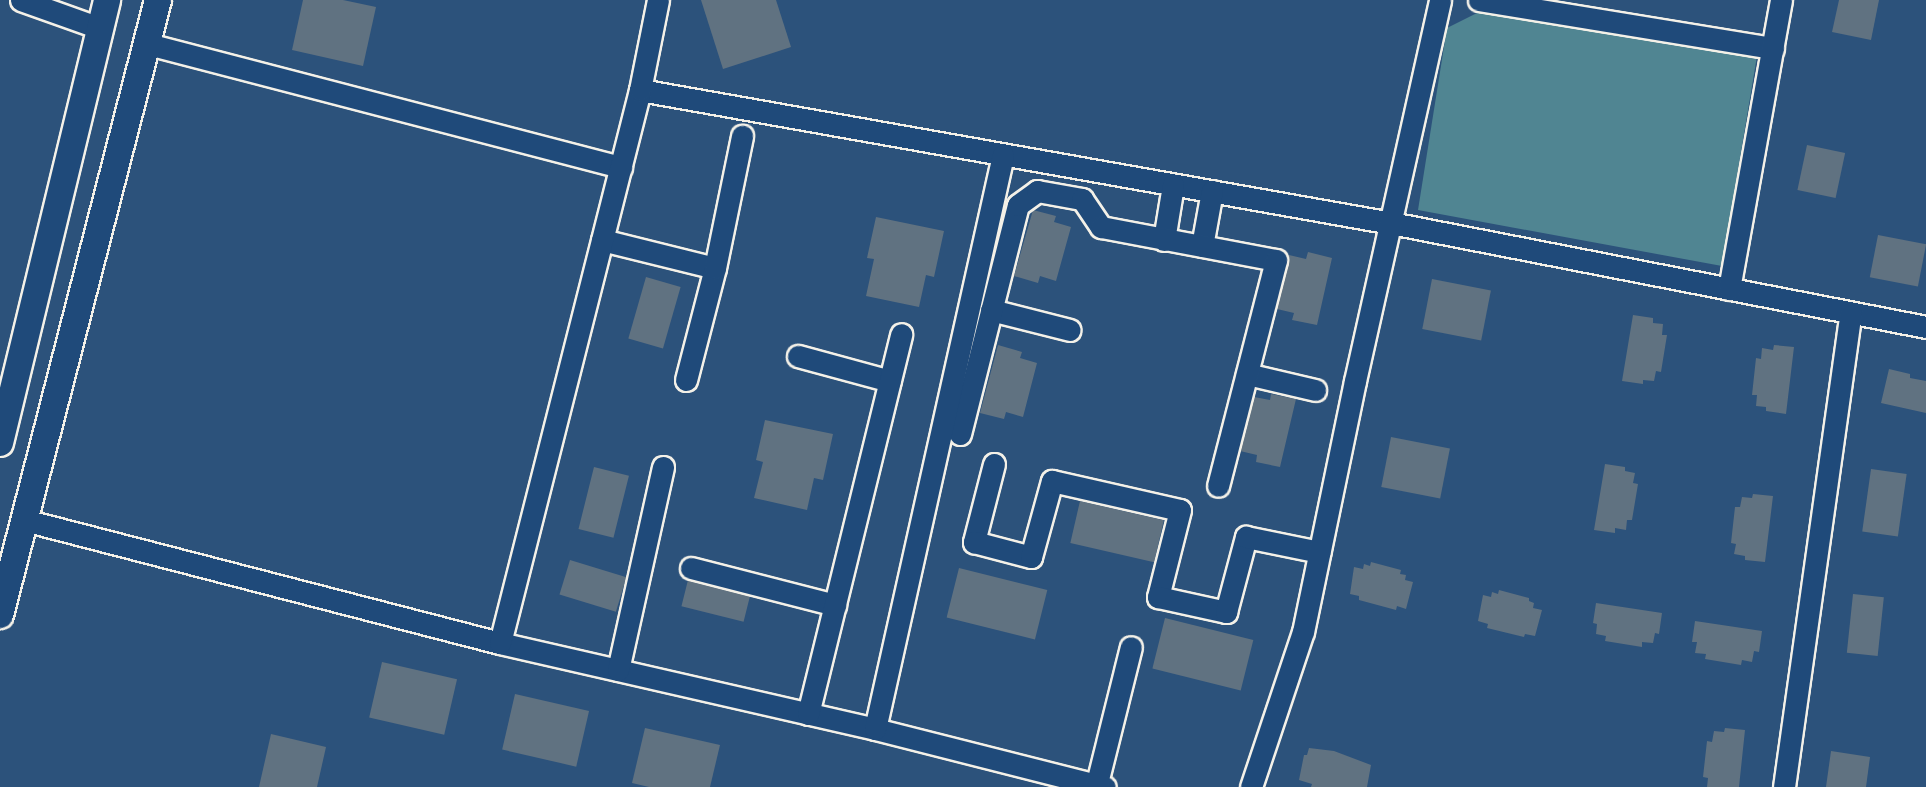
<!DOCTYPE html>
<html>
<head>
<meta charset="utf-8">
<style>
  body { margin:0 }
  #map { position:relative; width:1926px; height:787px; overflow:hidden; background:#2c527b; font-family:"Indie Flower",sans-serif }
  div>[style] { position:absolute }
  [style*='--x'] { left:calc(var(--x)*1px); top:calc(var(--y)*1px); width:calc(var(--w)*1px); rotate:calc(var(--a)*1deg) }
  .green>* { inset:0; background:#508592 }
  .building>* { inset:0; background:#607281; transform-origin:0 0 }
  .roads { filter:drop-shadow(2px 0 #f4f1e8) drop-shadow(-2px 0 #f4f1e8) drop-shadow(0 2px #f4f1e8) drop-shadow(0 -2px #f4f1e8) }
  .minor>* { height:21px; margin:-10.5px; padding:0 10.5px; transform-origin:10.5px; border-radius:10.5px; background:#1f4a7a }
  .major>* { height:26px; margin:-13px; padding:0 13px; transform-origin:13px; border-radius:13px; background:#1f4a7a }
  span { translate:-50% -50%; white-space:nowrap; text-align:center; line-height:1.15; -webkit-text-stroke:5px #1f4a7a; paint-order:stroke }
</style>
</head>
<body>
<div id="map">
  <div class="green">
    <i style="clip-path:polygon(1485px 9px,1757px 56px,1722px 266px,1418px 210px,1447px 28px)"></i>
  </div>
  <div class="building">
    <i style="clip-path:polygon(303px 0,343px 0,376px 7px,363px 66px,292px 50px)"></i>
    <i style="clip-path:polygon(701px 0,776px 0,791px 47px,723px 69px)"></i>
    <i style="clip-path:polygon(1839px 0,1879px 0,1871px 40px,1832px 32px)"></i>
    <i style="left:1807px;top:145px;width:39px;height:46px;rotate:12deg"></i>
    <i style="clip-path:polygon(1033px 210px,1056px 216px,1054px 222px,1071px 227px,1056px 281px,1040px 276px,1038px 283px,1014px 276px)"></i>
    <i style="clip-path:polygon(876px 217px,944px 231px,934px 277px,926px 275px,919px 307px,866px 296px,874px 259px,867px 258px)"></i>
    <i style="left:1878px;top:235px;width:49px;height:43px;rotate:11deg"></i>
    <i style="clip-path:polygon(1308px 252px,1332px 258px,1317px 325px,1292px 320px,1294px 313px,1277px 309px,1289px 255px,1306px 259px)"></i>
    <i style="left:646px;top:277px;width:36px;height:64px;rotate:16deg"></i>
    <i style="left:1432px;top:279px;width:60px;height:51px;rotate:11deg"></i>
    <i style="clip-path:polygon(1633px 315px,1653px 318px,1653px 323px,1663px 324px,1662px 335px,1667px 335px,1661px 372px,1656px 371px,1654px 381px,1643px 380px,1643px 384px,1622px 381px)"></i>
    <i style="clip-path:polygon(998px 345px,1022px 352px,1020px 358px,1037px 363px,1023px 417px,1006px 412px,1004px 419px,980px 413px)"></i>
    <i style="clip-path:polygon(1774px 345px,1794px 347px,1786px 414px,1766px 411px,1766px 407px,1756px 406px,1757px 395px,1752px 395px,1756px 358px,1761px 359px,1762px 348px,1773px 350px)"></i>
    <i style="clip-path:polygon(1889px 369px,1910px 374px,1910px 378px,1926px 381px,1926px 413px,1881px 403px)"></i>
    <i style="clip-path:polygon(1271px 394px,1296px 399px,1280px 467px,1256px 462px,1257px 455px,1240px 451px,1254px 397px,1270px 400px)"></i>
    <i style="clip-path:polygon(765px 420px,833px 434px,823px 480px,814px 478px,807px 510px,754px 498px,763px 462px,756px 460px)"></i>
    <i style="left:1391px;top:437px;width:60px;height:51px;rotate:11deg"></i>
    <i style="clip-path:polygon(1605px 464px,1625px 467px,1625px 471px,1635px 473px,1633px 483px,1638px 484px,1632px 520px,1627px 520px,1626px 530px,1615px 528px,1615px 533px,1594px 530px)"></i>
    <i style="left:594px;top:467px;width:36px;height:64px;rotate:14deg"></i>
    <i style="left:1871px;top:469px;width:36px;height:63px;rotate:8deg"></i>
    <i style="clip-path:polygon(1753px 494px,1773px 496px,1765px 562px,1745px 560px,1745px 556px,1734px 554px,1736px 544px,1731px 543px,1735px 507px,1740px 507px,1742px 497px,1752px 498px)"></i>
    <i style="left:1080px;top:501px;width:86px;height:43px;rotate:13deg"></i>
    <i style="left:570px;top:560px;width:59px;height:36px;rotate:17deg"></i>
    <i style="clip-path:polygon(1371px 562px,1401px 570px,1400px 574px,1406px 575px,1405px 580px,1413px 582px,1406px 609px,1397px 606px,1396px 610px,1359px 600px,1359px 596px,1350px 594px,1354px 567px,1363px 569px,1364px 564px,1370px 566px)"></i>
    <i style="left:959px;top:568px;width:91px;height:51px;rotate:14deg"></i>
    <i style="left:688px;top:580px;width:64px;height:27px;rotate:14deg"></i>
    <i style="clip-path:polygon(1499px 590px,1529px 598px,1529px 601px,1534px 603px,1533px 608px,1542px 610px,1535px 636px,1525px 634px,1524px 637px,1487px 628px,1488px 624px,1478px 621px,1483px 595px,1491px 597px,1492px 592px,1498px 594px)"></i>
    <i style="left:1853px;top:594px;width:31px;height:59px;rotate:6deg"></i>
    <i style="clip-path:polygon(1596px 603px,1662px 613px,1659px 634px,1655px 633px,1653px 643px,1642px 642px,1642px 647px,1605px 641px,1606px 636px,1596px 634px,1597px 624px,1593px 623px)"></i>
    <i style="left:1165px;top:618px;width:91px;height:52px;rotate:14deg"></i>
    <i style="clip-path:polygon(1695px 621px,1762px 631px,1759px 652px,1754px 651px,1752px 662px,1742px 660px,1741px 665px,1705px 659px,1706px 654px,1695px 653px,1697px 642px,1692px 642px)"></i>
    <i style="left:382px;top:662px;width:77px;height:57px;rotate:13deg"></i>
    <i style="left:515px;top:694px;width:76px;height:57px;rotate:13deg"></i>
    <i style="clip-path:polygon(645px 728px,720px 745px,710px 787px,649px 787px,632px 783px)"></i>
    <i style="clip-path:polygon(1725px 728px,1745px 730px,1739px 787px,1707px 787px,1708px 778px,1703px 777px,1707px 741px,1712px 742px,1714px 731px,1724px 732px)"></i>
    <i style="clip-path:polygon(271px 734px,326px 747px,317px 787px,259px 787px)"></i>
    <i style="clip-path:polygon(1309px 748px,1334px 751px,1371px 765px,1367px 787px,1311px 787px,1312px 784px,1299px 780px,1304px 755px,1307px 755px)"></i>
    <i style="clip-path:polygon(1831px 751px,1870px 757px,1866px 787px,1826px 787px)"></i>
  </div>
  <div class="roads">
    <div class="minor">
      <i style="--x:21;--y:0;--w:83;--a:19.7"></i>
      <i style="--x:1479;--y:0;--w:298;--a:9.3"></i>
      <i style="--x:148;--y:44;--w:489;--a:14.6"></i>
      <i style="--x:640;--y:90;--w:763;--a:10.04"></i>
      <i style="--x:1391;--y:223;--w:545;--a:11"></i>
      <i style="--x:602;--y:240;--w:116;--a:13.9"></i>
      <i style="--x:1164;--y:240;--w:56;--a:-80.7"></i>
      <i style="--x:1202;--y:246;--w:56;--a:-79.7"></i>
      <i style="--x:1729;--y:289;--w:294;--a:-79.8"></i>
      <i style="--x:991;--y:310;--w:81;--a:14.2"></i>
      <i style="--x:798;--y:356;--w:95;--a:15.2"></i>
      <i style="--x:1247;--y:374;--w:70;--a:13.2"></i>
      <i style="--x:686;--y:380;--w:116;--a:-75.5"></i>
      <i style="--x:715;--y:268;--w:135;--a:-78.4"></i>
      <i style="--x:960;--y:434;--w:236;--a:-75.8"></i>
      <i style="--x:1018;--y:205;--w:24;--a:-36"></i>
      <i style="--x:1037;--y:191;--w:46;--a:10.1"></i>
      <i style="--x:1082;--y:199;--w:34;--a:56"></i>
      <i style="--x:1101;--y:227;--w:178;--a:10.7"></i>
      <i style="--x:1276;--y:260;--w:233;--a:104.4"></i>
      <i style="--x:994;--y:464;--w:81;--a:104.4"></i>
      <i style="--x:974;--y:542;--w:59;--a:14.7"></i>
      <i style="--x:1031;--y:557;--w:79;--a:-74.6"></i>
      <i style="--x:1052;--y:481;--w:131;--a:12.8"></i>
      <i style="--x:1180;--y:510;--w:90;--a:104.2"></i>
      <i style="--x:1158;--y:597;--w:70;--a:12.4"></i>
      <i style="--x:1226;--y:612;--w:78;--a:-75.1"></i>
      <i style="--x:1246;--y:537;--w:75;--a:11.6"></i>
      <i style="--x:24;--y:520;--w:492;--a:14.5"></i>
      <i style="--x:500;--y:643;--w:385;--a:12.9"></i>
      <i style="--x:875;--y:729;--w:237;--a:14.2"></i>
      <i style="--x:691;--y:568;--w:149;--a:14.4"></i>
      <i style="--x:500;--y:643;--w:570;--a:-75.79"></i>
      <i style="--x:640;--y:90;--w:92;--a:-78.7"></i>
      <i style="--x:618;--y:670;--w:208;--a:-77.5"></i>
      <i style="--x:808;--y:714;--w:391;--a:-76.2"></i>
      <i style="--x:875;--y:729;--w:588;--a:-77.43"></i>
      <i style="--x:1096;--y:787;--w:144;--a:-76"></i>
      <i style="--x:1251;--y:787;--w:163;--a:-71.5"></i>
      <i style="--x:1303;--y:632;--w:256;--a:-78.3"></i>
      <i style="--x:1355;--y:381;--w:390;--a:-77.4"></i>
      <i style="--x:1784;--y:787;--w:479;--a:-82"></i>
    </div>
    <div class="major">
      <i style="--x:0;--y:443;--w:456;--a:-76.4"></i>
      <i style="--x:0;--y:615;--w:635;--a:-75.59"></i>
    </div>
  </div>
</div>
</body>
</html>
